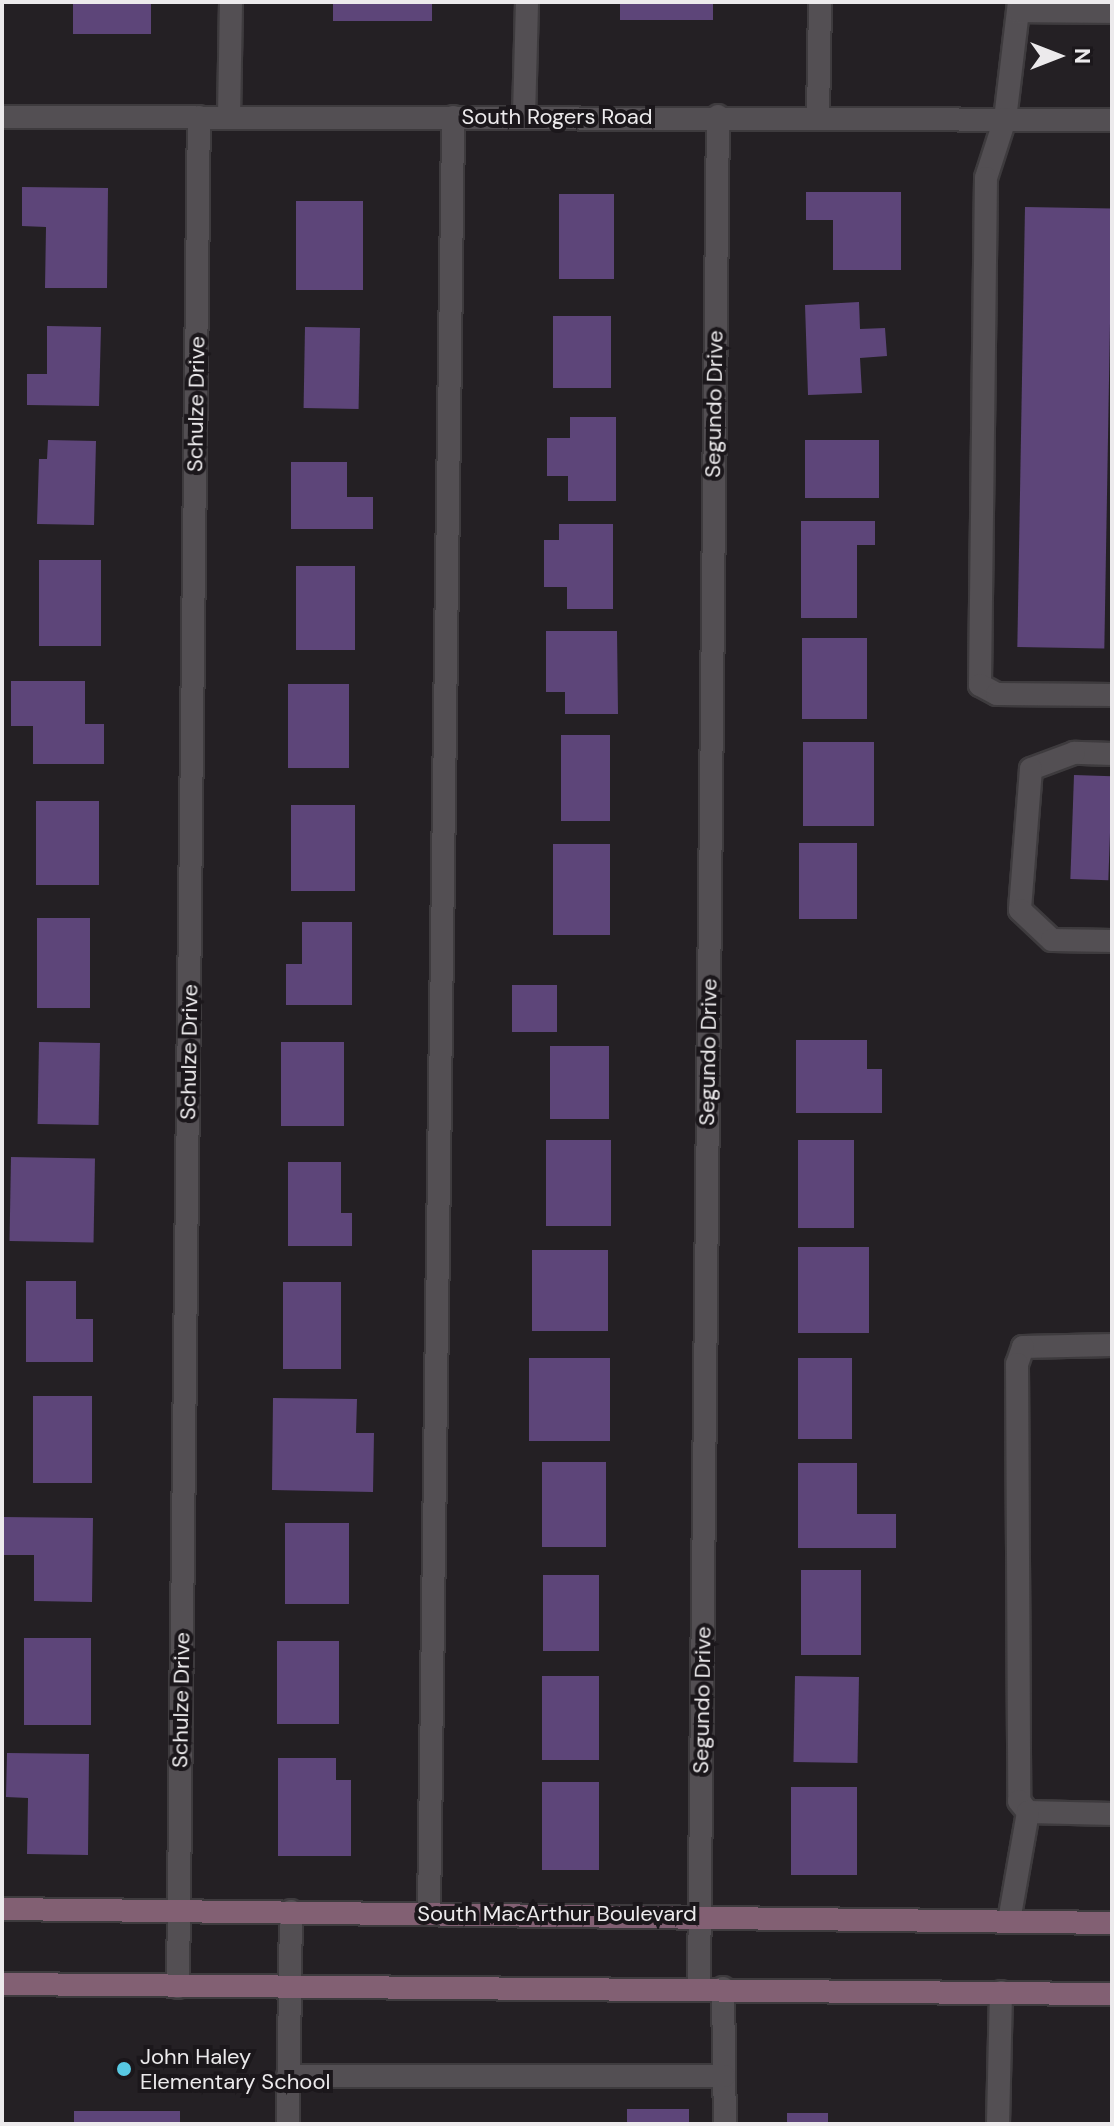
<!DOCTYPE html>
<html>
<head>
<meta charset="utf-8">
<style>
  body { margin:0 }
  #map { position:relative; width:1114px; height:2126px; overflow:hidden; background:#242024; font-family:"DM Sans",sans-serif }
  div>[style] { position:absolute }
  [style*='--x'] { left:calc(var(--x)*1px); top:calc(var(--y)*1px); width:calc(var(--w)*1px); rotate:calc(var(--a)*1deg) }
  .building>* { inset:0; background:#5d4579; transform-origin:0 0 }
  .roads { filter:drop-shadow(2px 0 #3e3b3e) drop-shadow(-2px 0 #3e3b3e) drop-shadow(0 2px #3e3b3e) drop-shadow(0 -2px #3e3b3e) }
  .service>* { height:22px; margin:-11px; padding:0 11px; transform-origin:11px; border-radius:11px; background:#534f53 }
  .minor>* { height:22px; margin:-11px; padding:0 11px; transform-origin:11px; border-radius:11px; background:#534f53 }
  .tertiary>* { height:22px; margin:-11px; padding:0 11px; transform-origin:11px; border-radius:11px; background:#534f53 }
  .secondary>* { height:22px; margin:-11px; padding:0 11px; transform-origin:11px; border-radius:11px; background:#826073 }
  .dots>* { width:22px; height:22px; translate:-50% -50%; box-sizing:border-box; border:4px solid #1b171b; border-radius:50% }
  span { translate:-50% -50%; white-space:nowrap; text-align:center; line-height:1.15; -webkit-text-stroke:8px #1b171b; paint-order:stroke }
  .street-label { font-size:22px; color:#eceaec }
  .poi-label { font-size:22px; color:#eceaec }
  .left { translate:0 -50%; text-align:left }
  .frame { position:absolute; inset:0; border:4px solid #eceaec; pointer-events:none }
  .north { position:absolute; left:1018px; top:16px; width:80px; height:80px; -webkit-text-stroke:6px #1b171b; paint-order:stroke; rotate:90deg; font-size:22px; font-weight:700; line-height:32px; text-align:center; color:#eceaec }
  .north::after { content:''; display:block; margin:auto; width:28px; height:36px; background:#eceaec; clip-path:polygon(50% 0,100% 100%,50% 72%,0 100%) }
</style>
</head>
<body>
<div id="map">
  <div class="building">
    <i style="left:73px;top:2px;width:78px;height:32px"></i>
    <i style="left:333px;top:2px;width:99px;height:19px"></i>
    <i style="left:620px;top:2px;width:93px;height:18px"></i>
    <i style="clip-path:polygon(22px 187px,108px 188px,107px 288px,45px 288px,46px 227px,22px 226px)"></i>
    <i style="clip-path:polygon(806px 192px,901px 192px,901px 270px,833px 270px,833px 220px,806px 220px)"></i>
    <i style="left:559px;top:194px;width:55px;height:85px"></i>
    <i style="left:296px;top:201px;width:67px;height:89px"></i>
    <i style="left:1025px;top:207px;width:87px;height:440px;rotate:1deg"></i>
    <i style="clip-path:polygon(859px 302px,860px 329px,885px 328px,887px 356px,860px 358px,862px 393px,808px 395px,805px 305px)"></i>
    <i style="left:553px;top:316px;width:58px;height:72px"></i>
    <i style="clip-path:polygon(47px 326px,101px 327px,99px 406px,27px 405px,27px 374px,47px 374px)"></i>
    <i style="left:305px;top:327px;width:55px;height:81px;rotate:1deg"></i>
    <i style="clip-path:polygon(570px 417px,616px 417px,616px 501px,568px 501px,568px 476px,547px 476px,547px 438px,570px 438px)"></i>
    <i style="clip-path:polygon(48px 440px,96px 441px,94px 525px,37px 524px,39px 459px,47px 459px)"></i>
    <i style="left:805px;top:440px;width:74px;height:58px"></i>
    <i style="clip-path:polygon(291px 462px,347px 462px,347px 497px,373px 497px,373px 529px,291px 529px)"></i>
    <i style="clip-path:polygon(801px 521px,875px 521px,875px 545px,857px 545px,857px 618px,801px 618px)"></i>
    <i style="clip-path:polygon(559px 524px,613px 524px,613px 609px,567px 609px,567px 587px,544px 587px,544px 540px,559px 540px)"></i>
    <i style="left:39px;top:560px;width:62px;height:86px"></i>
    <i style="left:296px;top:566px;width:59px;height:84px"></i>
    <i style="clip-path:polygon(546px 631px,617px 631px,618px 714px,565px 714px,565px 692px,546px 692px)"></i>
    <i style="left:802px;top:638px;width:65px;height:81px"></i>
    <i style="clip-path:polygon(11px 681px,85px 681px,85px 724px,104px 724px,104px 764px,33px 764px,33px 726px,11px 726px)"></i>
    <i style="left:288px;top:684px;width:61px;height:84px"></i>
    <i style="left:561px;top:735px;width:49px;height:86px"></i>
    <i style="left:803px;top:742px;width:71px;height:84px"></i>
    <i style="left:1074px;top:775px;width:38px;height:104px;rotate:2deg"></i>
    <i style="left:36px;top:801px;width:63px;height:84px"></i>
    <i style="left:291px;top:805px;width:64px;height:86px"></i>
    <i style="left:799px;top:843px;width:58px;height:76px"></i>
    <i style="left:553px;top:844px;width:57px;height:91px"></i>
    <i style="left:37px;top:918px;width:53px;height:90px"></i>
    <i style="clip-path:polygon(302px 922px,352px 922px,352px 1005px,286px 1005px,286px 964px,302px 964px)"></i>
    <i style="left:512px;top:985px;width:45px;height:47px"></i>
    <i style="clip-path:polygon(796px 1040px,867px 1040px,867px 1069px,882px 1069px,882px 1113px,796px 1113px)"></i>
    <i style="left:39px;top:1042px;width:61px;height:82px;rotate:1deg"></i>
    <i style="left:281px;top:1042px;width:63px;height:84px"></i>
    <i style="left:550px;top:1046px;width:59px;height:73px"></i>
    <i style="left:546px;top:1140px;width:65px;height:86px"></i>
    <i style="left:798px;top:1140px;width:56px;height:88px"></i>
    <i style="left:11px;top:1157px;width:84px;height:84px;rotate:1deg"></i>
    <i style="clip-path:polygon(288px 1162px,341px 1162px,341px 1213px,352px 1213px,352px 1246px,288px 1246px)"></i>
    <i style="left:798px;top:1247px;width:71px;height:86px"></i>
    <i style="left:532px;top:1250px;width:76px;height:81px"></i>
    <i style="clip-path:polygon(26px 1281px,76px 1281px,76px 1319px,93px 1319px,93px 1362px,26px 1362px)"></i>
    <i style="left:283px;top:1282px;width:58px;height:87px"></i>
    <i style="left:529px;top:1358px;width:81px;height:83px"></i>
    <i style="left:798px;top:1358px;width:54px;height:81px"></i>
    <i style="left:33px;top:1396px;width:59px;height:87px"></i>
    <i style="clip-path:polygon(273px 1398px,357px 1399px,356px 1433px,374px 1433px,373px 1492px,272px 1490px)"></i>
    <i style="left:542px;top:1462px;width:64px;height:85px"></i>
    <i style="clip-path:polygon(798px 1463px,857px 1463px,857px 1514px,896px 1514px,896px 1548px,798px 1548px)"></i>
    <i style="clip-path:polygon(2px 1517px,93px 1518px,92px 1602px,34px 1601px,34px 1555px,2px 1555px)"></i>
    <i style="left:285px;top:1523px;width:64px;height:81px"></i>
    <i style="left:801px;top:1570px;width:60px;height:85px"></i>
    <i style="left:543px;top:1575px;width:56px;height:76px"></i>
    <i style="left:24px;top:1638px;width:67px;height:87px"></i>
    <i style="left:277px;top:1641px;width:62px;height:83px"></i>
    <i style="left:542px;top:1676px;width:57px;height:84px"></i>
    <i style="left:795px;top:1676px;width:64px;height:86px;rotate:1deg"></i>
    <i style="clip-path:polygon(7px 1753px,89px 1754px,88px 1855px,27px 1854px,28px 1798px,6px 1797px)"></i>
    <i style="clip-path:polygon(278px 1758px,336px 1758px,336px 1780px,351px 1780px,351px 1856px,278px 1856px)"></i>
    <i style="left:542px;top:1782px;width:57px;height:88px"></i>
    <i style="left:791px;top:1787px;width:66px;height:88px"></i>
    <i style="left:627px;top:2109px;width:62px;height:15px"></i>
    <i style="left:74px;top:2111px;width:106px;height:13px"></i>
    <i style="left:787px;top:2113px;width:41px;height:11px"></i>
  </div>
  <div class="roads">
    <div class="service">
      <i style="--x:1019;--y:2;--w:118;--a:96.8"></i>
      <i style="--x:1005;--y:119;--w:62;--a:107.9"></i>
      <i style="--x:986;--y:178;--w:507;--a:90.68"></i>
      <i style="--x:980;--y:685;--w:19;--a:28"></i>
      <i style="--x:997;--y:694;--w:115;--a:0.5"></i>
      <i style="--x:1019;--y:11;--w:93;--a:0.6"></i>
      <i style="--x:229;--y:117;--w:115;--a:-89"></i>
      <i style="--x:818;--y:117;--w:115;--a:-89"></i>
      <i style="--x:1112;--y:754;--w:38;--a:-178"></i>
      <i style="--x:1074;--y:753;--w:46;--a:159.6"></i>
      <i style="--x:1031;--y:769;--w:141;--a:94.5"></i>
      <i style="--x:1020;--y:910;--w:44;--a:43.2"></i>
      <i style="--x:1052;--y:940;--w:60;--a:1"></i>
      <i style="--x:1112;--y:1345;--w:89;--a:178.7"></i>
      <i style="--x:1023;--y:1347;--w:18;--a:109"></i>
      <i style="--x:1017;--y:1364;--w:437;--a:89.7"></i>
      <i style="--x:1019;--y:1801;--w:14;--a:51"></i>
      <i style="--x:1028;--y:1812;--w:84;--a:1.4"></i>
      <i style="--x:429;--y:1913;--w:1796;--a:-89.23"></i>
      <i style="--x:1009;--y:1921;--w:111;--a:-80.1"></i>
      <i style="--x:723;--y:1988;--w:136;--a:89.2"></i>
      <i style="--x:288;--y:2076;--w:436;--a:0"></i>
      <i style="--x:998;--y:2124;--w:132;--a:-88.7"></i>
    </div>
    <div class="minor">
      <i style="--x:524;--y:117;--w:115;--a:-88.5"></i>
      <i style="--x:178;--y:1987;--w:1870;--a:-89.36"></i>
      <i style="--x:699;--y:1987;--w:1871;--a:-89.42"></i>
    </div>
    <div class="tertiary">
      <i style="--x:2;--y:117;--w:1110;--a:0.15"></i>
      <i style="--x:288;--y:2124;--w:213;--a:-89.2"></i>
    </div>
    <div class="secondary">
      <i style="--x:2;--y:1909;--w:1110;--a:0.72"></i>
      <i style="--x:2;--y:1984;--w:1110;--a:0.52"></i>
    </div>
  </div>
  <div class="dots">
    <i style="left:124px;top:2069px;background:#58c9e3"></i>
  </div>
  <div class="street-label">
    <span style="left:557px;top:117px">South Rogers Road</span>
    <span style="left:196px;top:404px;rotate:-89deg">Schulze Drive</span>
    <span style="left:714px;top:404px;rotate:-89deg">Segundo Drive</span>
    <span style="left:189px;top:1052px;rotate:-89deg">Schulze Drive</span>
    <span style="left:708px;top:1052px;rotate:-89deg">Segundo Drive</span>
    <span style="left:181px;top:1700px;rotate:-89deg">Schulze Drive</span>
    <span style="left:702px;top:1700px;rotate:-89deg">Segundo Drive</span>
    <span style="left:557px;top:1914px">South MacArthur Boulevard</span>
  </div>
  <div class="poi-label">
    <span class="left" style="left:140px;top:2069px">John Haley<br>Elementary School</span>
  </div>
  <div class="frame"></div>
  <div class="north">N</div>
</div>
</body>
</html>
